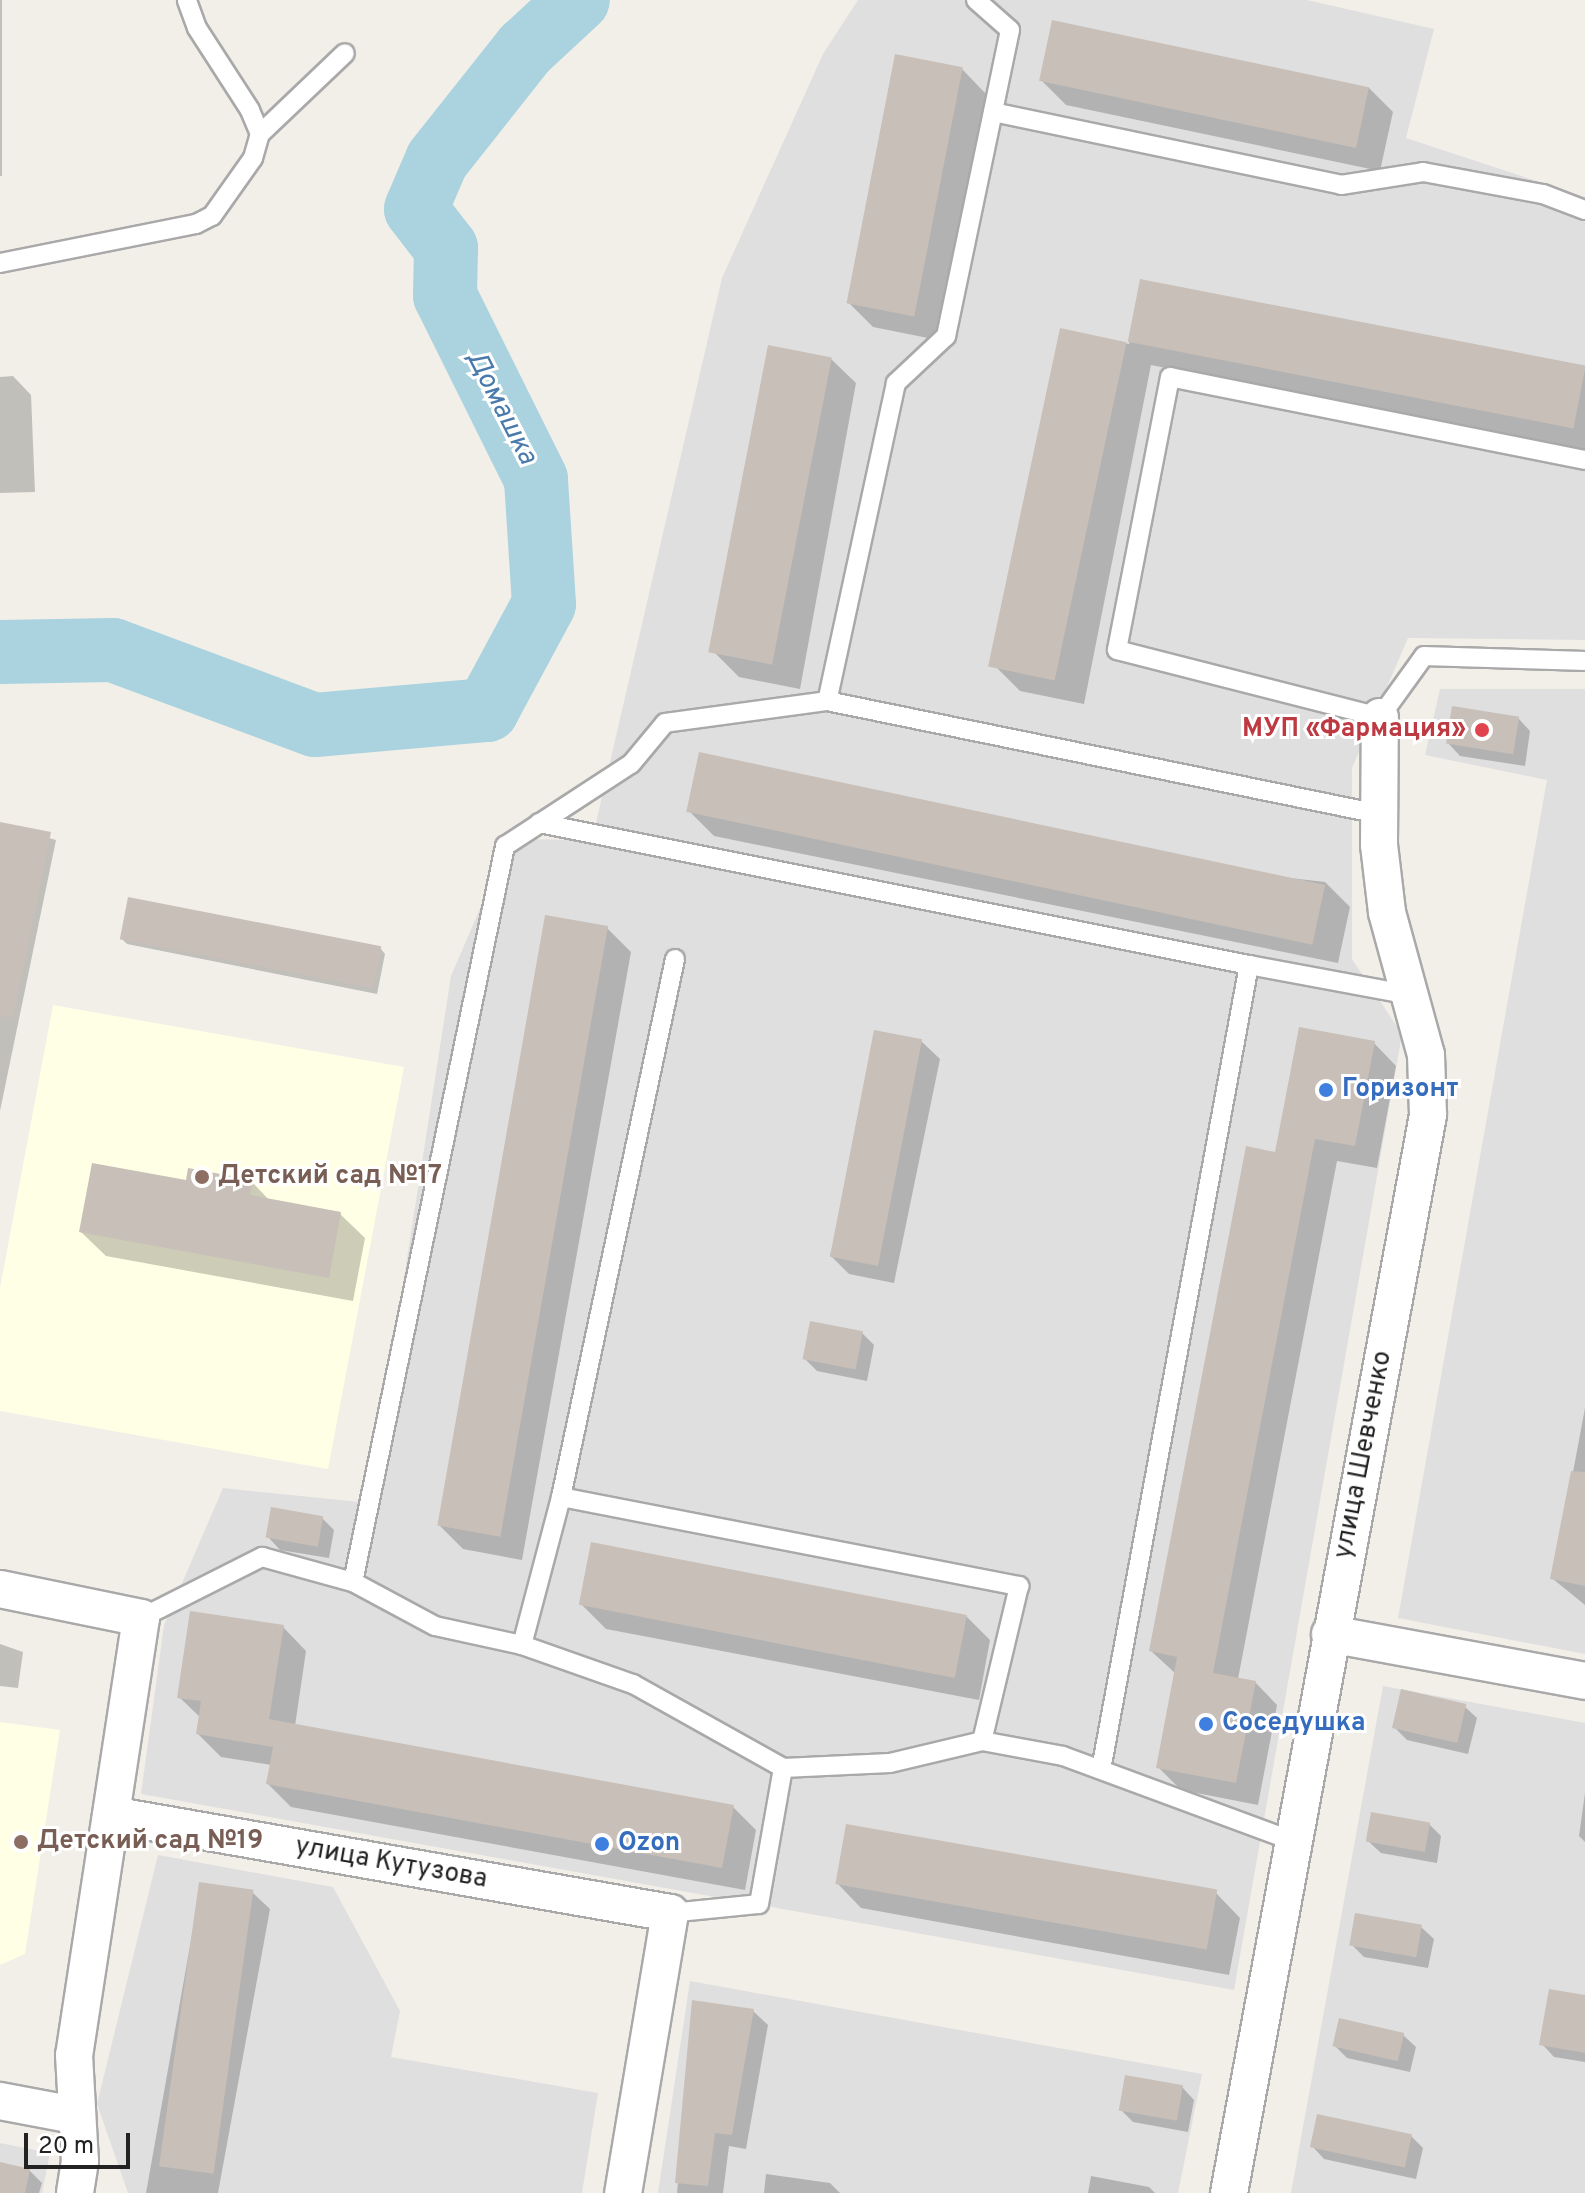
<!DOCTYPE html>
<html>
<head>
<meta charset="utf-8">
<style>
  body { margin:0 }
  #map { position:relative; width:1585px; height:2193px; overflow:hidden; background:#f2efe9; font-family:Overpass,sans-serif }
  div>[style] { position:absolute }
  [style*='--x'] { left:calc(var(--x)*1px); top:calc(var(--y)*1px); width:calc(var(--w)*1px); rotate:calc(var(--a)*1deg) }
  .residential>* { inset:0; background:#e0dfdf }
  .education>* { inset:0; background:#ffffe5 }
  .shadow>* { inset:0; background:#0003; transform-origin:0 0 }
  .river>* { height:64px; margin:-32px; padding:0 32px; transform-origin:32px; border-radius:32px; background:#aad3df }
  .building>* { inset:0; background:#c7bfb8; transform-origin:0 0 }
  .roads { filter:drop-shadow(2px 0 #a9a9a9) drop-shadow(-2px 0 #a9a9a9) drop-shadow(0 2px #a9a9a9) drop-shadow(0 -2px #a9a9a9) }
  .service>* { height:18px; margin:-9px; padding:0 9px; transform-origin:9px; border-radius:9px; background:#fff }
  .minor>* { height:36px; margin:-18px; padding:0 18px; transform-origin:18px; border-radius:18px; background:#fff }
  .dots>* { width:22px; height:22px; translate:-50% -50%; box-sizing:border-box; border:4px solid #fff; border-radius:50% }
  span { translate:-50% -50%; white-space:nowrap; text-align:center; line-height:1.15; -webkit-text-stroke:6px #fff; paint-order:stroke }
  .health-label { font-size:26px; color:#be3a42; font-weight:700 }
  .right { translate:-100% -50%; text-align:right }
  .shop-label { font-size:26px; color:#366cbe; font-weight:700 }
  .left { translate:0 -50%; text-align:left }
  .education-label { font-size:26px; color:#785e54; font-weight:700 }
  .street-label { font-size:26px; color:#222 }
  .water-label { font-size:28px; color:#4a7aab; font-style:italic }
  .scale { position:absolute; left:24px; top:2133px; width:106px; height:36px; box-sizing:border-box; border:4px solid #222; border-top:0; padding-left:10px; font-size:24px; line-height:28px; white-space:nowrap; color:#222; -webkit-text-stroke:6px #fff; paint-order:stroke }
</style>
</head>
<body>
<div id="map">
  <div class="residential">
    <i style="clip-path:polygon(858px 0,1307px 0,1434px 29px,1406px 138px,1585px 197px,1585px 640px,1408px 638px,1352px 768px,1352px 959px,1402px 1034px,1234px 1990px,141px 1794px,164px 1625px,223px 1488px,369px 1503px,451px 976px,510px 839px,592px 840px,722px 278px,823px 54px)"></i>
    <i style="clip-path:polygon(1440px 689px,1585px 689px,1585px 1654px,1398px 1618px,1547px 780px,1425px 755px)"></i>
    <i style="clip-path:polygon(1383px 1686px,1585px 1723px,1585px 2193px,1291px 2193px)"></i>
    <i style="clip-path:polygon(158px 1855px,333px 1887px,400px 2011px,391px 2057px,598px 2093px,582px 2193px,128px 2193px,97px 2104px)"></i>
    <i style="clip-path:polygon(690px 1981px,1202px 2074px,1178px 2193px,658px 2193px)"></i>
    <i style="clip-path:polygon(0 2143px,50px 2153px,42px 2193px,0 2193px)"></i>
  </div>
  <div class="education">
    <i style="clip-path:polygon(53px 1005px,404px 1067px,328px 1469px,0 1411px,0 1288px)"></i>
    <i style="clip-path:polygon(0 1722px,60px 1730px,25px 1954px,0 1965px)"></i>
  </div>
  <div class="shadow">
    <i style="left:0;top:0;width:2px;height:176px"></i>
    <i style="clip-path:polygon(962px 69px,986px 94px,938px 340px,873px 327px,848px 302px)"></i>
    <i style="clip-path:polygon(1042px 81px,1368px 87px,1393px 112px,1380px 171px,1066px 105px)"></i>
    <i style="clip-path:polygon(1141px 281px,1585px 369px,1585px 451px,1151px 365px,1084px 704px,1020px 691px,995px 666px,1062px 330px,1129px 344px)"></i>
    <i style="clip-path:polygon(831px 359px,856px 383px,800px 689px,739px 677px,715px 653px)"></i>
    <i style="clip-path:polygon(13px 376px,31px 395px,35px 492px,0 493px,0 377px)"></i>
    <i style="clip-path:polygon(1518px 718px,1530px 731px,1525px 766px,1460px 756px,1448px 743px)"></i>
    <i style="clip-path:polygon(689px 811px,1325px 882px,1350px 907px,1338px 963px,714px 836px)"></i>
    <i style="clip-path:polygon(0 824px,56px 840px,0 1111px)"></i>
    <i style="clip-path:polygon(607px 928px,631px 952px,522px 1560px,463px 1549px,438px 1524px)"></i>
    <i style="clip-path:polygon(121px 938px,380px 948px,385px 954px,377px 994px,127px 944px)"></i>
    <i style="clip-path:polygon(921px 1041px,940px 1059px,894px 1283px,849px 1274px,830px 1255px)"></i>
    <i style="clip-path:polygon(1374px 1043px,1396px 1066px,1377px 1168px,1337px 1161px,1238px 1679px,1255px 1682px,1277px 1705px,1258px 1805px,1181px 1790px,1158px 1767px,1176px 1674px,1151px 1651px,1276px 1154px)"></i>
    <i style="clip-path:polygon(188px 1182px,252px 1182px,270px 1201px,340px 1214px,365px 1238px,353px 1301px,106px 1256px,81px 1232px)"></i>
    <i style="clip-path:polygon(862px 1333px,874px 1345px,867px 1381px,817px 1371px,805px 1359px)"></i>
    <i style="clip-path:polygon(1585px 1408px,1585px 1605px,1553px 1579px)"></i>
    <i style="clip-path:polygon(322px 1518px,334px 1530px,329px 1558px,280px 1550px,268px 1537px)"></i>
    <i style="clip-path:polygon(581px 1604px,966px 1616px,990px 1640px,979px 1700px,606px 1629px)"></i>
    <i style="clip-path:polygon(283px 1627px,306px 1651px,295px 1726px,733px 1807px,756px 1830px,745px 1890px,291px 1807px,268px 1784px,272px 1765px,221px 1757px,198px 1734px,201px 1718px,179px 1697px)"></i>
    <i style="clip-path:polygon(0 1644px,23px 1652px,18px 1688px,0 1686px)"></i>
    <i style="clip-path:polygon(1464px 1706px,1477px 1718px,1468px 1754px,1407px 1740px,1394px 1727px)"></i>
    <i style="clip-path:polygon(1585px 1793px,1585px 1842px,1579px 1836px)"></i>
    <i style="clip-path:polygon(1429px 1824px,1441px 1836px,1437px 1863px,1381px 1853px,1368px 1841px)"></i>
    <i style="clip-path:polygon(837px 1883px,1216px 1893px,1240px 1918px,1229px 1975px,861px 1908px)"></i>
    <i style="clip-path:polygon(201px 1884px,252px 1892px,270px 1909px,218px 2193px,146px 2193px)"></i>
    <i style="clip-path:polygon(1421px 1927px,1434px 1939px,1428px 1968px,1364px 1957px,1352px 1945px)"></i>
    <i style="clip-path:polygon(1585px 1997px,1585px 2062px,1554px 2057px,1542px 2044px)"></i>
    <i style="clip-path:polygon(694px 2003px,753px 2011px,768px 2025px,746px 2149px,729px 2146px,723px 2193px,677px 2193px)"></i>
    <i style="clip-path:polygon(1403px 2035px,1416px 2047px,1410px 2072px,1347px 2058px,1335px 2046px)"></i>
    <i style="clip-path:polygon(1182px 2087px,1194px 2100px,1188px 2132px,1133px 2122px,1121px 2110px)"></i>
    <i style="clip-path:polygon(1411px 2136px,1423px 2148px,1416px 2179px,1324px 2159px,1312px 2146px)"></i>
    <i style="clip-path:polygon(0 2164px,29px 2170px,42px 2183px,39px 2193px,0 2193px)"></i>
    <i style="clip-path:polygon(766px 2174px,830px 2183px,840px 2193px,764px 2193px)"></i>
    <i style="clip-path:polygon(1091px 2176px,1149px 2187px,1155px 2193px,1088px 2193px)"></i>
  </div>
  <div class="river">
    <i style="--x:0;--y:652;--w:113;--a:-1"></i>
    <i style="--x:113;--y:650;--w:215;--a:20.4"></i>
    <i style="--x:315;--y:725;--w:173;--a:-5"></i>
    <i style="--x:487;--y:710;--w:120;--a:-61.7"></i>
    <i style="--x:544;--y:604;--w:125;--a:-93.7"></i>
    <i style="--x:536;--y:479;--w:204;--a:-116.4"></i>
    <i style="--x:445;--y:296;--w:48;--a:-88.8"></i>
    <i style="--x:446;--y:248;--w:49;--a:-127.6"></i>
    <i style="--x:416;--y:209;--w:53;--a:-66.8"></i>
    <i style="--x:437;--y:160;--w:142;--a:-51.6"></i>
    <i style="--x:525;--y:49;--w:72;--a:-42.8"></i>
  </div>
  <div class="building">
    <i style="left:1052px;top:20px;width:324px;height:62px;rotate:12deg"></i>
    <i style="left:895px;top:54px;width:69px;height:254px;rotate:11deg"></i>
    <i style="left:1140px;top:279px;width:454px;height:64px;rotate:11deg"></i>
    <i style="left:1060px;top:328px;width:68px;height:346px;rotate:12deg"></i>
    <i style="left:768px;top:345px;width:65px;height:313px;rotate:11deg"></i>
    <i style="left:1452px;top:706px;width:68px;height:38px;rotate:9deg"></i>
    <i style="left:699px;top:752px;width:640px;height:61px;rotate:12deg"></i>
    <i style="clip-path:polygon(0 822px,51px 832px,13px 1018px,0 1016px)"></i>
    <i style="left:128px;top:897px;width:258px;height:43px;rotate:11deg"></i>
    <i style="left:545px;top:915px;width:64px;height:620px;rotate:10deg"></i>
    <i style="clip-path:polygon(1299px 1027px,1375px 1041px,1355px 1146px,1315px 1139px,1213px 1673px,1256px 1681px,1236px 1783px,1156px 1768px,1177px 1657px,1149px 1651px,1246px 1146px,1275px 1152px)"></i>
    <i style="left:874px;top:1030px;width:49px;height:231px;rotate:11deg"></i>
    <i style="clip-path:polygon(92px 1163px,186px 1180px,188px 1168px,253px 1180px,250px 1195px,341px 1212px,329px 1278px,79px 1232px)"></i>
    <i style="left:810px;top:1321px;width:54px;height:39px;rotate:11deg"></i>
    <i style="clip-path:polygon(1571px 1471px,1585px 1472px,1585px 1586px,1550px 1579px)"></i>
    <i style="left:271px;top:1507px;width:53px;height:31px;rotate:10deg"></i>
    <i style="left:591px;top:1542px;width:383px;height:64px;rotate:11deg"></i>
    <i style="clip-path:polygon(190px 1611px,284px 1625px,269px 1719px,734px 1805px,722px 1868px,266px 1784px,273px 1747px,196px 1734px,201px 1701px,177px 1698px)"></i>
    <i style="left:1401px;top:1689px;width:67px;height:40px;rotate:13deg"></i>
    <i style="left:1371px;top:1812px;width:60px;height:30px;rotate:10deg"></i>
    <i style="left:846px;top:1824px;width:377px;height:61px;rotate:10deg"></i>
    <i style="left:199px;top:1882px;width:55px;height:287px;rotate:8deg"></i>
    <i style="left:1355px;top:1913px;width:68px;height:33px;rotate:10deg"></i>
    <i style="clip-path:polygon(1549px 1989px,1585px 1995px,1585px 2053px,1539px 2045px)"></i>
    <i style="clip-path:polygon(692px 2000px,754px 2009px,732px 2135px,715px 2133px,708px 2186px,675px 2183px)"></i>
    <i style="left:1339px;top:2018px;width:67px;height:29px;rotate:13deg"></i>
    <i style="left:1125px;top:2075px;width:59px;height:36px;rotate:10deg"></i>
    <i style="left:1317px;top:2114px;width:97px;height:34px;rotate:12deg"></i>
    <i style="clip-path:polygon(0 2162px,30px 2169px,25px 2193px,0 2193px)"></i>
  </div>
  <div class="roads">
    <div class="service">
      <i style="--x:976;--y:0;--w:45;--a:41.4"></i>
      <i style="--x:1010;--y:30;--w:313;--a:101.8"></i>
      <i style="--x:946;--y:336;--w:69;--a:136.8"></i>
      <i style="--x:896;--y:383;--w:325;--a:102.2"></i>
      <i style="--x:827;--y:701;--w:563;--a:11.57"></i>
      <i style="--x:993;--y:112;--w:356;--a:11.8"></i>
      <i style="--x:1341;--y:185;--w:83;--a:-9"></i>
      <i style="--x:1423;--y:172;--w:122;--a:10.4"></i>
      <i style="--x:1543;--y:194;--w:45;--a:20.9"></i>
      <i style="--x:260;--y:134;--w:117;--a:-43.6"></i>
      <i style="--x:0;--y:263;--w:200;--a:-11.3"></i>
      <i style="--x:196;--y:224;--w:18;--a:-27"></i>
      <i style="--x:212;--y:216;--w:71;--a:-54.7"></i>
      <i style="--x:253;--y:158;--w:25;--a:-74"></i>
      <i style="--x:260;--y:134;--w:26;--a:-113"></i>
      <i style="--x:250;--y:110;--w:98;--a:-122.9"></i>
      <i style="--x:197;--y:28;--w:30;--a:-110"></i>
      <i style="--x:1585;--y:460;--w:423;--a:-168.7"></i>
      <i style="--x:1170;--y:377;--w:278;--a:101"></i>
      <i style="--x:1117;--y:650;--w:271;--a:14.3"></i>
      <i style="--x:1380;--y:717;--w:75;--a:-54.2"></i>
      <i style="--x:1424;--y:656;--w:161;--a:1.8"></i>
      <i style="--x:539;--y:823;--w:724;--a:11.31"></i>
      <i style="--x:1249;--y:965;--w:818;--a:100.42"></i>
      <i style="--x:675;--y:959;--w:550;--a:101.96"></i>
      <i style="--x:561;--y:1497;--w:467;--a:11"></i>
      <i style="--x:1019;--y:1586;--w:159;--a:103.4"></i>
      <i style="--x:1249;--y:965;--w:160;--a:10.5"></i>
      <i style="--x:353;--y:1582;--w:93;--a:28.2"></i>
      <i style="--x:435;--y:1626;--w:89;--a:12.3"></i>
      <i style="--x:522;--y:1645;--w:118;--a:19.4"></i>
      <i style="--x:633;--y:1684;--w:172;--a:29.2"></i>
      <i style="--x:783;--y:1768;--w:107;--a:-2.7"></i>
      <i style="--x:890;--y:1763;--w:95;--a:-13.4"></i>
      <i style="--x:982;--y:1741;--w:82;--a:10.5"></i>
      <i style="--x:1063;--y:1756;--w:245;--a:20.3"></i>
      <i style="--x:141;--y:1618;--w:136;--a:-26.8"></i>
      <i style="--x:262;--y:1557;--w:94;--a:15.4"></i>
      <i style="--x:353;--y:1582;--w:752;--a:-78.33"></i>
      <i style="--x:505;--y:846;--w:150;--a:-33.1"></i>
      <i style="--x:631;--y:764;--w:53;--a:-50.3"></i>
      <i style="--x:665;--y:723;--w:163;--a:-7.7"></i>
      <i style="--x:522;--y:1645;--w:153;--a:-75.2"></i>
      <i style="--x:670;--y:1913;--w:89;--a:-5.8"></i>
      <i style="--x:759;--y:1904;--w:138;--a:-80"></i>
    </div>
    <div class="minor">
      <i style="--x:0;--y:1589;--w:144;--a:11.6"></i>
      <i style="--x:141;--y:1618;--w:442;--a:98.7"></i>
      <i style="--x:74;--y:2055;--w:106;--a:86.8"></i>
      <i style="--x:80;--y:2161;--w:32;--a:99"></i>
      <i style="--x:1330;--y:1634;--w:259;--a:10.4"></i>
      <i style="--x:111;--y:1815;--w:568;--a:9.94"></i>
      <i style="--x:670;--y:1913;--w:284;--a:99.5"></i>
      <i style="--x:0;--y:2101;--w:75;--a:10.7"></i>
      <i style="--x:1229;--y:2193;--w:1096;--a:-79.54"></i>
      <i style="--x:1428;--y:1115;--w:60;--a:-91.9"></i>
      <i style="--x:1426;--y:1055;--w:148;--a:-105.3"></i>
      <i style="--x:1387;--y:912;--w:67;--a:-96.8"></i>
      <i style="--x:1379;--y:845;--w:128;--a:-89.6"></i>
    </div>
  </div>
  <div class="dots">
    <i style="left:1482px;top:730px;background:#e0444e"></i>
    <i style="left:1326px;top:1090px;background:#3f7fe0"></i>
    <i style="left:202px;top:1177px;background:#8d6e63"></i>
    <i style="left:1206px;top:1724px;background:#3f7fe0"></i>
    <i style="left:21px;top:1842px;background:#8d6e63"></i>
    <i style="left:602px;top:1844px;background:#3f7fe0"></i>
  </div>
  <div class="health-label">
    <span class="right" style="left:1466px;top:730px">МУП «Фармация»</span>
  </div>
  <div class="shop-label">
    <span class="left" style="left:1342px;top:1090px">Горизонт</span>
    <span class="left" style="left:1222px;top:1724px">Соседушка</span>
    <span class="left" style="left:618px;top:1844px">Ozon</span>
  </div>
  <div class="education-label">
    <span class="left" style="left:218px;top:1177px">Детский сад №17</span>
    <span class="left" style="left:37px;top:1842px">Детский сад №19</span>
  </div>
  <div class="street-label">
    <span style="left:1364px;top:1455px;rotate:-79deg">улица Шевченко</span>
    <span style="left:391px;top:1864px;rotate:10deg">улица Кутузова</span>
  </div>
  <div class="water-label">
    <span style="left:501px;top:408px;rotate:63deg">Домашка</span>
  </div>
  <div class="scale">20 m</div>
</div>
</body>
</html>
